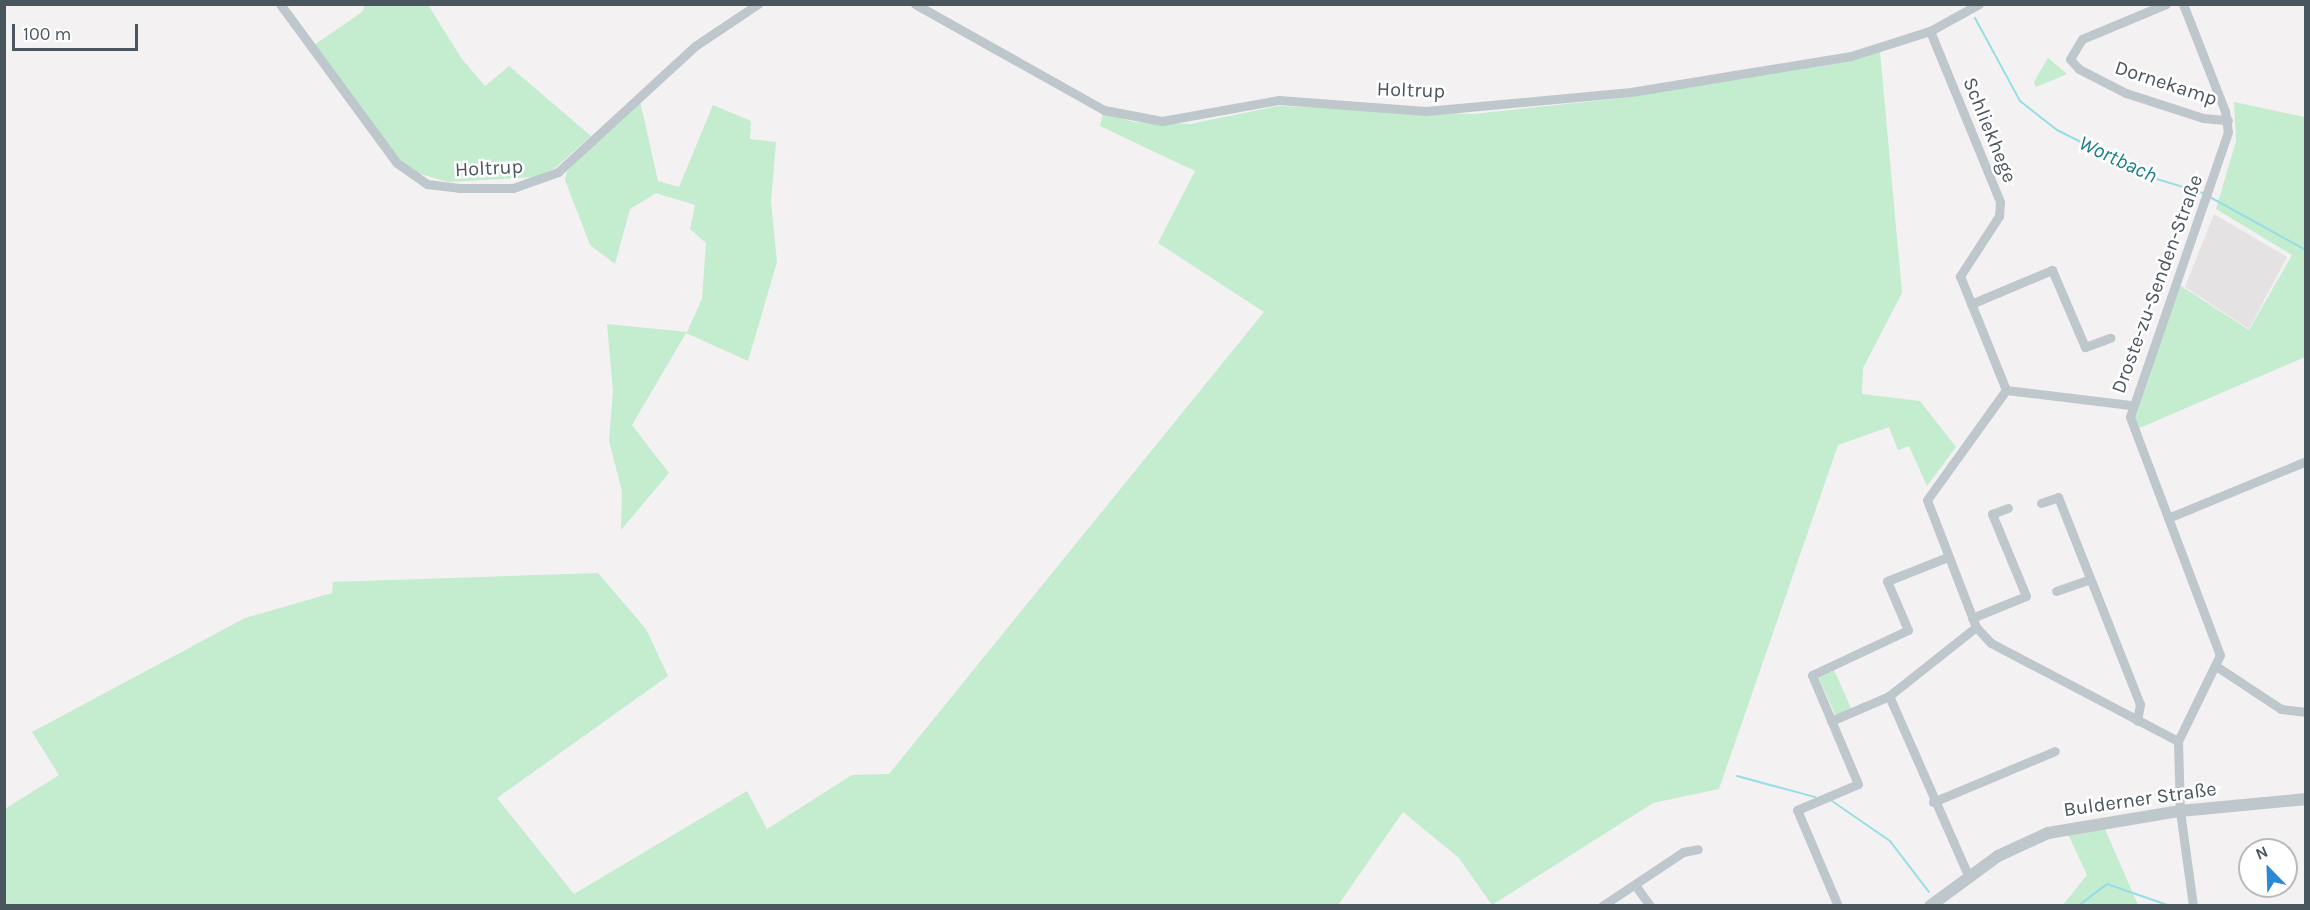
<!DOCTYPE html>
<html>
<head>
<meta charset="utf-8">
<style>
  body { margin:0 }
  #map { position:relative; width:2310px; height:910px; overflow:hidden; background:#f3f1f1; font-family:Karla,sans-serif }
  div>[style] { position:absolute }
  [style*='--x'] { left:calc(var(--x)*1px); top:calc(var(--y)*1px); width:calc(var(--w)*1px); rotate:calc(var(--a)*1deg) }
  .education>* { inset:0; background:#e4e2e3 }
  .green>* { inset:0; background:#c4eccf; transform-origin:0 0 }
  .stream>* { height:2px; margin:-1px; padding:0 1px; transform-origin:1px; border-radius:1px; background:#96dee5 }
  .minor>* { height:9px; margin:-4.5px; padding:0 4.5px; transform-origin:4.5px; border-radius:4.5px; background:#bec7cc }
  .tertiary>* { height:12px; margin:-6px; padding:0 6px; transform-origin:6px; border-radius:6px; background:#bec7cc }
  span { translate:-50% -50%; white-space:nowrap; text-align:center; line-height:1.15; -webkit-text-stroke:5px #fff; paint-order:stroke }
  .street-label { font-size:20px; color:#4a565d }
  .water-label { font-size:21px; color:#19818b; font-style:italic }
  .frame { position:absolute; inset:0; border:6px solid #4a565d; pointer-events:none }
  .north { position:absolute; left:2238px; top:838px; width:60px; height:60px; box-sizing:border-box; background:#fff; border:2px solid #b7bbbe; border-radius:50%; rotate:337deg; font-size:16px; font-weight:700; line-height:24px; text-align:center; color:#4a565d }
  .north::after { content:''; display:block; margin:auto; width:21px; height:27px; background:#2a89d5; clip-path:polygon(50% 0,100% 100%,50% 72%,0 100%) }
  .scale { position:absolute; left:12px; top:24px; width:126px; height:27px; box-sizing:border-box; border:3px solid #4a565d; border-top:0; padding-left:8px; font-size:18px; line-height:21px; white-space:nowrap; color:#4a565d; -webkit-text-stroke:4px #fff; paint-order:stroke }
</style>
</head>
<body>
<div id="map">
  <div class="education">
    <i style="clip-path:polygon(2214px 214px,2287px 257px,2249px 329px,2185px 287px)"></i>
  </div>
  <div class="green">
    <i style="clip-path:polygon(365px 5px,428px 5px,462px 59px,485px 86px,509px 66px,591px 136px,555px 168px,536px 177px,448px 182px,414px 172px,400px 161px,314px 45px,362px 12px)"></i>
    <i style="clip-path:polygon(1880px 52px,1902px 293px,1863px 368px,1862px 394px,1920px 401px,1956px 447px,1927px 486px,1909px 446px,1898px 450px,1889px 427px,1838px 445px,1719px 789px,1653px 803px,1492px 905px,1459px 858px,1403px 812px,1338px 905px,5px 906px,5px 809px,59px 775px,32px 732px,245px 618px,332px 593px,333px 582px,598px 573px,646px 629px,668px 676px,497px 798px,574px 894px,747px 791px,767px 829px,852px 775px,889px 774px,1264px 312px,1158px 243px,1195px 171px,1100px 126px,1103px 113px,1134px 122px,1190px 124px,1278px 106px,1473px 114px,1631px 97px)"></i>
    <i style="clip-path:polygon(2048px 58px,2067px 74px,2036px 87px,2034px 82px)"></i>
    <i style="clip-path:polygon(640px 101px,658px 181px,679px 187px,713px 105px,751px 121px,750px 139px,776px 142px,771px 202px,777px 262px,748px 361px,686px 333px,632px 425px,669px 473px,621px 530px,622px 491px,609px 441px,613px 391px,607px 324px,687px 332px,702px 299px,706px 243px,690px 229px,695px 205px,656px 193px,630px 209px,615px 264px,590px 245px,565px 180px,567px 171px)"></i>
    <i style="clip-path:polygon(2234px 102px,2305px 117px,2305px 357px,2137px 429px,2132px 408px,2178px 284px,2249px 330px,2292px 255px,2216px 209px,2236px 141px)"></i>
    <i style="left:1834px;top:670px;width:42px;height:17px;rotate:66deg"></i>
    <i style="clip-path:polygon(2105px 829px,2138px 905px,2062px 906px,2087px 875px,2067px 832px)"></i>
  </div>
  <div class="stream">
    <i style="--x:1975;--y:18;--w:94;--a:61.5"></i>
    <i style="--x:2020;--y:101;--w:47;--a:38.1"></i>
    <i style="--x:2057;--y:130;--w:104;--a:26.8"></i>
    <i style="--x:2150;--y:177;--w:55;--a:16.8"></i>
    <i style="--x:2208;--y:196;--w:112;--a:28.9"></i>
    <i style="--x:1737;--y:776;--w:81;--a:15.1"></i>
    <i style="--x:1832;--y:801;--w:70;--a:34.6"></i>
    <i style="--x:1890;--y:841;--w:64;--a:52.6"></i>
    <i style="--x:2078;--y:906;--w:36;--a:-37"></i>
    <i style="--x:2107;--y:884;--w:67;--a:19.2"></i>
  </div>
  <div class="minor">
    <i style="--x:280;--y:4;--w:197;--a:53.7"></i>
    <i style="--x:397;--y:163;--w:37;--a:35"></i>
    <i style="--x:427;--y:184;--w:32;--a:7"></i>
    <i style="--x:459;--y:188;--w:54;--a:0"></i>
    <i style="--x:513;--y:188;--w:48;--a:-19.6"></i>
    <i style="--x:558;--y:172;--w:186;--a:-42.6"></i>
    <i style="--x:695;--y:46;--w:76;--a:-33.7"></i>
    <i style="--x:915;--y:4;--w:217;--a:29.3"></i>
    <i style="--x:1104;--y:110;--w:59;--a:10.7"></i>
    <i style="--x:1162;--y:121;--w:119;--a:-10.2"></i>
    <i style="--x:1279;--y:100;--w:147;--a:4.3"></i>
    <i style="--x:1426;--y:111;--w:206;--a:-5.3"></i>
    <i style="--x:1631;--y:92;--w:223;--a:-9.3"></i>
    <i style="--x:1851;--y:56;--w:83;--a:-17.6"></i>
    <i style="--x:1930;--y:31;--w:56;--a:-28.9"></i>
    <i style="--x:2166;--y:4;--w:91;--a:157.4"></i>
    <i style="--x:2082;--y:39;--w:23;--a:121"></i>
    <i style="--x:2070;--y:59;--w:13;--a:48"></i>
    <i style="--x:2079;--y:69;--w:53;--a:27.1"></i>
    <i style="--x:2126;--y:93;--w:81;--a:18"></i>
    <i style="--x:2203;--y:118;--w:25;--a:5"></i>
    <i style="--x:2183;--y:4;--w:115;--a:68.6"></i>
    <i style="--x:2225;--y:111;--w:21;--a:82"></i>
    <i style="--x:2228;--y:132;--w:301;--a:109"></i>
    <i style="--x:2130;--y:417;--w:254;--a:69.3"></i>
    <i style="--x:2220;--y:655;--w:96;--a:116"></i>
    <i style="--x:2178;--y:741;--w:70;--a:88.4"></i>
    <i style="--x:2180;--y:811;--w:96;--a:82.2"></i>
    <i style="--x:1930;--y:31;--w:185;--a:67.7"></i>
    <i style="--x:2000;--y:202;--w:14;--a:94"></i>
    <i style="--x:1999;--y:216;--w:72;--a:123"></i>
    <i style="--x:1960;--y:276;--w:123;--a:68"></i>
    <i style="--x:1971;--y:304;--w:88;--a:-22.8"></i>
    <i style="--x:2052;--y:270;--w:84;--a:66.8"></i>
    <i style="--x:2085;--y:347;--w:27;--a:-20"></i>
    <i style="--x:2006;--y:390;--w:135;--a:125.7"></i>
    <i style="--x:1927;--y:500;--w:136;--a:68.9"></i>
    <i style="--x:1976;--y:627;--w:22;--a:47"></i>
    <i style="--x:1991;--y:643;--w:211;--a:27.7"></i>
    <i style="--x:2006;--y:390;--w:125;--a:6.9"></i>
    <i style="--x:2041;--y:503;--w:18;--a:-19"></i>
    <i style="--x:2058;--y:497;--w:223;--a:68.4"></i>
    <i style="--x:2140;--y:704;--w:17;--a:100"></i>
    <i style="--x:2168;--y:518;--w:149;--a:-22.4"></i>
    <i style="--x:2056;--y:591;--w:36;--a:-19"></i>
    <i style="--x:1972;--y:618;--w:58;--a:-22.2"></i>
    <i style="--x:2026;--y:596;--w:89;--a:-112.5"></i>
    <i style="--x:1992;--y:514;--w:17;--a:-21"></i>
    <i style="--x:2216;--y:666;--w:78;--a:33.5"></i>
    <i style="--x:2281;--y:709;--w:25;--a:7"></i>
    <i style="--x:1831;--y:721;--w:63;--a:-23.3"></i>
    <i style="--x:1933;--y:802;--w:132;--a:-22.7"></i>
    <i style="--x:1968;--y:875;--w:196;--a:-113.8"></i>
    <i style="--x:1889;--y:696;--w:111;--a:-38.4"></i>
    <i style="--x:1635;--y:885;--w:26;--a:54"></i>
    <i style="--x:1602;--y:906;--w:97;--a:-33.7"></i>
    <i style="--x:1683;--y:852;--w:15;--a:-11"></i>
    <i style="--x:1838;--y:906;--w:104;--a:-113.1"></i>
    <i style="--x:1797;--y:810;--w:66;--a:-23.1"></i>
    <i style="--x:1858;--y:784;--w:118;--a:-112.9"></i>
    <i style="--x:1812;--y:675;--w:106;--a:-25.1"></i>
    <i style="--x:1908;--y:630;--w:53;--a:-113.2"></i>
    <i style="--x:1887;--y:581;--w:66;--a:-21.5"></i>
  </div>
  <div class="tertiary">
    <i style="--x:1930;--y:906;--w:84;--a:-36.3"></i>
    <i style="--x:1998;--y:856;--w:55;--a:-24.7"></i>
    <i style="--x:2048;--y:833;--w:134;--a:-9.5"></i>
    <i style="--x:2180;--y:811;--w:127;--a:-5.4"></i>
  </div>
  <div class="street-label">
    <span style="left:2166px;top:83px;rotate:18deg">Dornekamp</span>
    <span style="left:1411px;top:90px;rotate:2deg">Holtrup</span>
    <span style="left:1990px;top:130px;rotate:68deg">Schliekhege</span>
    <span style="left:489px;top:168px;rotate:-3deg">Holtrup</span>
    <span style="left:2157px;top:284px;rotate:-70deg">Droste-zu-Senden-Straße</span>
    <span style="left:2140px;top:799px;rotate:-8deg">Bulderner Straße</span>
  </div>
  <div class="water-label">
    <span style="left:2118px;top:159px;rotate:25deg">Wortbach</span>
  </div>
  <div class="frame"></div>
  <div class="north">N</div>
  <div class="scale">100 m</div>
</div>
</body>
</html>
